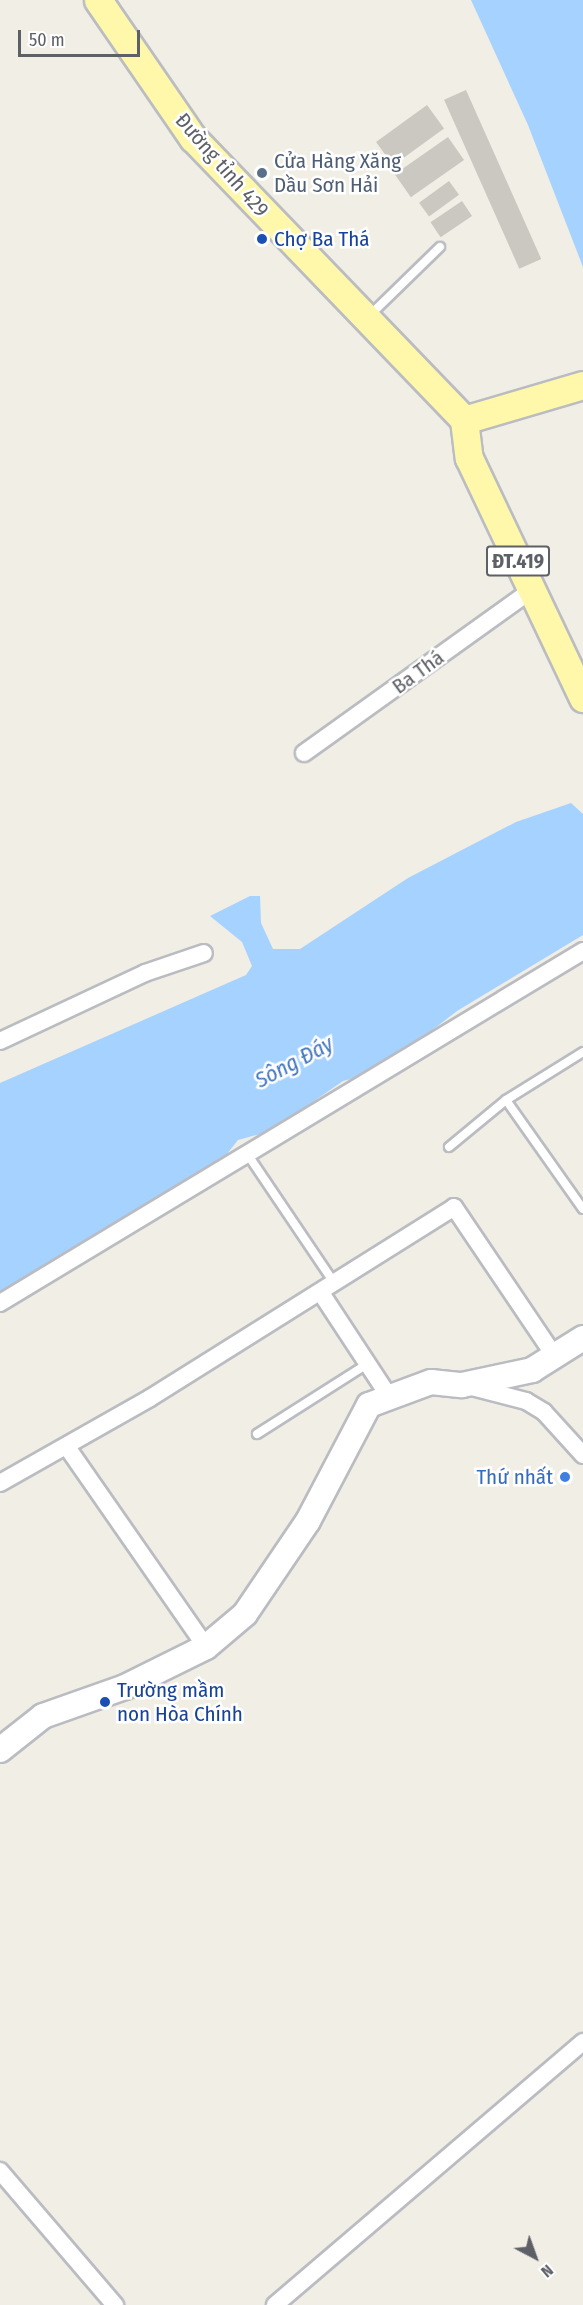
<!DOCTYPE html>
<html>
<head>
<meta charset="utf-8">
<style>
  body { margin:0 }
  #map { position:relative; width:583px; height:2305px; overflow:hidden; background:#f0eee5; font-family:"Fira Sans Condensed",sans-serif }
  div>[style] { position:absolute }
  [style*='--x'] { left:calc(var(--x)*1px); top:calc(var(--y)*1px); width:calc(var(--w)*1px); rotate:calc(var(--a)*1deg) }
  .water>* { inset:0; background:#a6d2ff }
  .building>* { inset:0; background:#cbc8c2; transform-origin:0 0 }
  .roads { filter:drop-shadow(2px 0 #babcc1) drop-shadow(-2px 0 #babcc1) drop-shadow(0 2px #babcc1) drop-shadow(0 -2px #babcc1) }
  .lane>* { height:8px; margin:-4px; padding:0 4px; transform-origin:4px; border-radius:4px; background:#fff }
  .street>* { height:16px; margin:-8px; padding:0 8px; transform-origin:8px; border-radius:8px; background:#fff }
  .secondary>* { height:24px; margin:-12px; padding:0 12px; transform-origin:12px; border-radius:12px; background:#fff }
  .primary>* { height:27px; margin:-13.5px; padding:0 13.5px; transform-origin:13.5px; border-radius:13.5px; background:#fff8ab }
  .dots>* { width:16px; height:16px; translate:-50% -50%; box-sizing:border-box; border:3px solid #fff; border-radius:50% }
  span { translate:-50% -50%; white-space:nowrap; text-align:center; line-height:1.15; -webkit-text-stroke:5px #fff; paint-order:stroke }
  .shield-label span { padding:2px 4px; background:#fff; border:2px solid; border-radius:4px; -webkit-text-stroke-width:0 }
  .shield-label { font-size:20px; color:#5d6066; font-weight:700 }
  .service-label { font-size:21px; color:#4e5e75 }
  .left { translate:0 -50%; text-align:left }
  .street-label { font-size:21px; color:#5d6066 }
  .transit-label { font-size:21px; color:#164399 }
  .shop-label { font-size:21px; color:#366cbe }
  .right { translate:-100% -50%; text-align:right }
  .water-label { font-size:22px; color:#4075bf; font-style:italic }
  .north { position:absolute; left:505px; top:2227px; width:60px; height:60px; -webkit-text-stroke:4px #fff; paint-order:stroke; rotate:139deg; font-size:16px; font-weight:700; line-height:24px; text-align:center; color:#5d6066 }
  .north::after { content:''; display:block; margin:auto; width:21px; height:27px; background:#5d6066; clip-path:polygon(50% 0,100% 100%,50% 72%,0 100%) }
  .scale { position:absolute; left:18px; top:30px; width:122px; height:27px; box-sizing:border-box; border:3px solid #5d6066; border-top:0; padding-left:8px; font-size:18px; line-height:21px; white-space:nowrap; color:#5d6066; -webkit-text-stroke:4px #fff; paint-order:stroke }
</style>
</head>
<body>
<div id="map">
  <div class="water">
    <i style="clip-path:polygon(471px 0,583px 0,583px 267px,528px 125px)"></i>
    <i style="clip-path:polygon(571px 803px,583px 814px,583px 935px,457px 1011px,378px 1072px,343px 1081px,271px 1131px,238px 1140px,219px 1164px,0 1296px,0 1083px,246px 975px,252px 966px,242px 942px,210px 916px,250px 896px,260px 896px,261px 923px,273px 949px,300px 949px,408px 878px,516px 822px)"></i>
  </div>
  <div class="building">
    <i style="left:466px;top:90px;width:185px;height:24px;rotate:66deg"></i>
    <i style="left:427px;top:105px;width:29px;height:63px;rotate:54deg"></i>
    <i style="left:448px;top:137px;width:28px;height:65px;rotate:55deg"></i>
    <i style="left:449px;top:181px;width:17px;height:37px;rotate:54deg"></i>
    <i style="left:462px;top:201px;width:18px;height:38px;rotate:56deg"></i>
  </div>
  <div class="roads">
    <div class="lane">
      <i style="--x:369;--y:316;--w:99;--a:-44.2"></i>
      <i style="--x:506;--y:1100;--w:133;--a:54.8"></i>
      <i style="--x:449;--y:1147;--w:74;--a:-39.5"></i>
      <i style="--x:506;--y:1100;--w:91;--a:-31.9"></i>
      <i style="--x:248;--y:1155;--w:156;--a:56"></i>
      <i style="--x:257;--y:1434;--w:133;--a:-32.4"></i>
    </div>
    <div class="street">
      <i style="--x:304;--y:753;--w:280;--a:-35.6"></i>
      <i style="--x:0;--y:1041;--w:160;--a:-25.1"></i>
      <i style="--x:145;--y:973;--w:62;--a:-18.7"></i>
      <i style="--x:321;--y:1293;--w:122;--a:56.7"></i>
      <i style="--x:0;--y:1303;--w:681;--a:-31.12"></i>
      <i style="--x:464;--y:1385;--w:64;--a:14.5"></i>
      <i style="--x:526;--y:1401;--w:21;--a:31"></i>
      <i style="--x:544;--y:1412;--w:58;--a:47.8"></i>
      <i style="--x:67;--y:1447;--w:244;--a:55.2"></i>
      <i style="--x:0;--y:1483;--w:172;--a:-29.5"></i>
      <i style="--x:150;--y:1398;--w:359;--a:-32.1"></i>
      <i style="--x:454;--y:1207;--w:182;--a:56"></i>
      <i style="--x:0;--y:2171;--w:177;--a:49.4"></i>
      <i style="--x:275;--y:2305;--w:405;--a:-40.5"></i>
    </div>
    <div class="secondary">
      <i style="--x:0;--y:1750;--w:55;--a:-38.3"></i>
      <i style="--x:43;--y:1716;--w:87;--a:-19.5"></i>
      <i style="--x:125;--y:1687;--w:90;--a:-26.3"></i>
      <i style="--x:206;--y:1647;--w:51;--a:-40.2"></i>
      <i style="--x:245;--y:1614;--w:112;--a:-55.9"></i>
      <i style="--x:308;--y:1521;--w:131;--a:-62.3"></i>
      <i style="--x:369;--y:1405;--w:66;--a:-20.4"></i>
      <i style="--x:431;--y:1382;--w:31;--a:6"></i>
      <i style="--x:462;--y:1385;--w:72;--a:-12.1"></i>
      <i style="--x:532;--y:1370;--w:60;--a:-32.1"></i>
    </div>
    <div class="primary">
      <i style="--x:98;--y:0;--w:168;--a:55.5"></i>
      <i style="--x:193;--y:138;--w:391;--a:46.1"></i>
      <i style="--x:464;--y:420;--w:38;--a:83"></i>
      <i style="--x:469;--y:458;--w:266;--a:64.6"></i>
      <i style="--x:464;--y:420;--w:124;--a:-16.4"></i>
    </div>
  </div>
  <div class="dots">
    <i style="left:262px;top:173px;background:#5c6f8a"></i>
    <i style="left:262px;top:239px;background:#1a4fb4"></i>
    <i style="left:565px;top:1477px;background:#3f7fe0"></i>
    <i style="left:105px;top:1702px;background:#1a4fb4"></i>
  </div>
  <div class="shield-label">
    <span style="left:518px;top:561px">ĐT.419</span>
  </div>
  <div class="service-label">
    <span class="left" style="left:274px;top:173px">Cửa Hàng Xăng<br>Dầu Sơn Hải</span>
  </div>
  <div class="street-label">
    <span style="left:222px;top:165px;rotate:49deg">Đường tỉnh 429</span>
    <span style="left:418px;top:672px;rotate:-36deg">Ba Thá</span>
  </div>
  <div class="transit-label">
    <span class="left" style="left:274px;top:239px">Chợ Ba Thá</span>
    <span class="left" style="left:117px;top:1702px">Trường mầm<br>non Hòa Chính</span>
  </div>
  <div class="shop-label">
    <span class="right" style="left:553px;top:1477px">Thứ nhất</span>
  </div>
  <div class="water-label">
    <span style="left:294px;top:1062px;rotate:-28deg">Sông Đáy</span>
  </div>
  <div class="north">N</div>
  <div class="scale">50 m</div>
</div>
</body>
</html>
